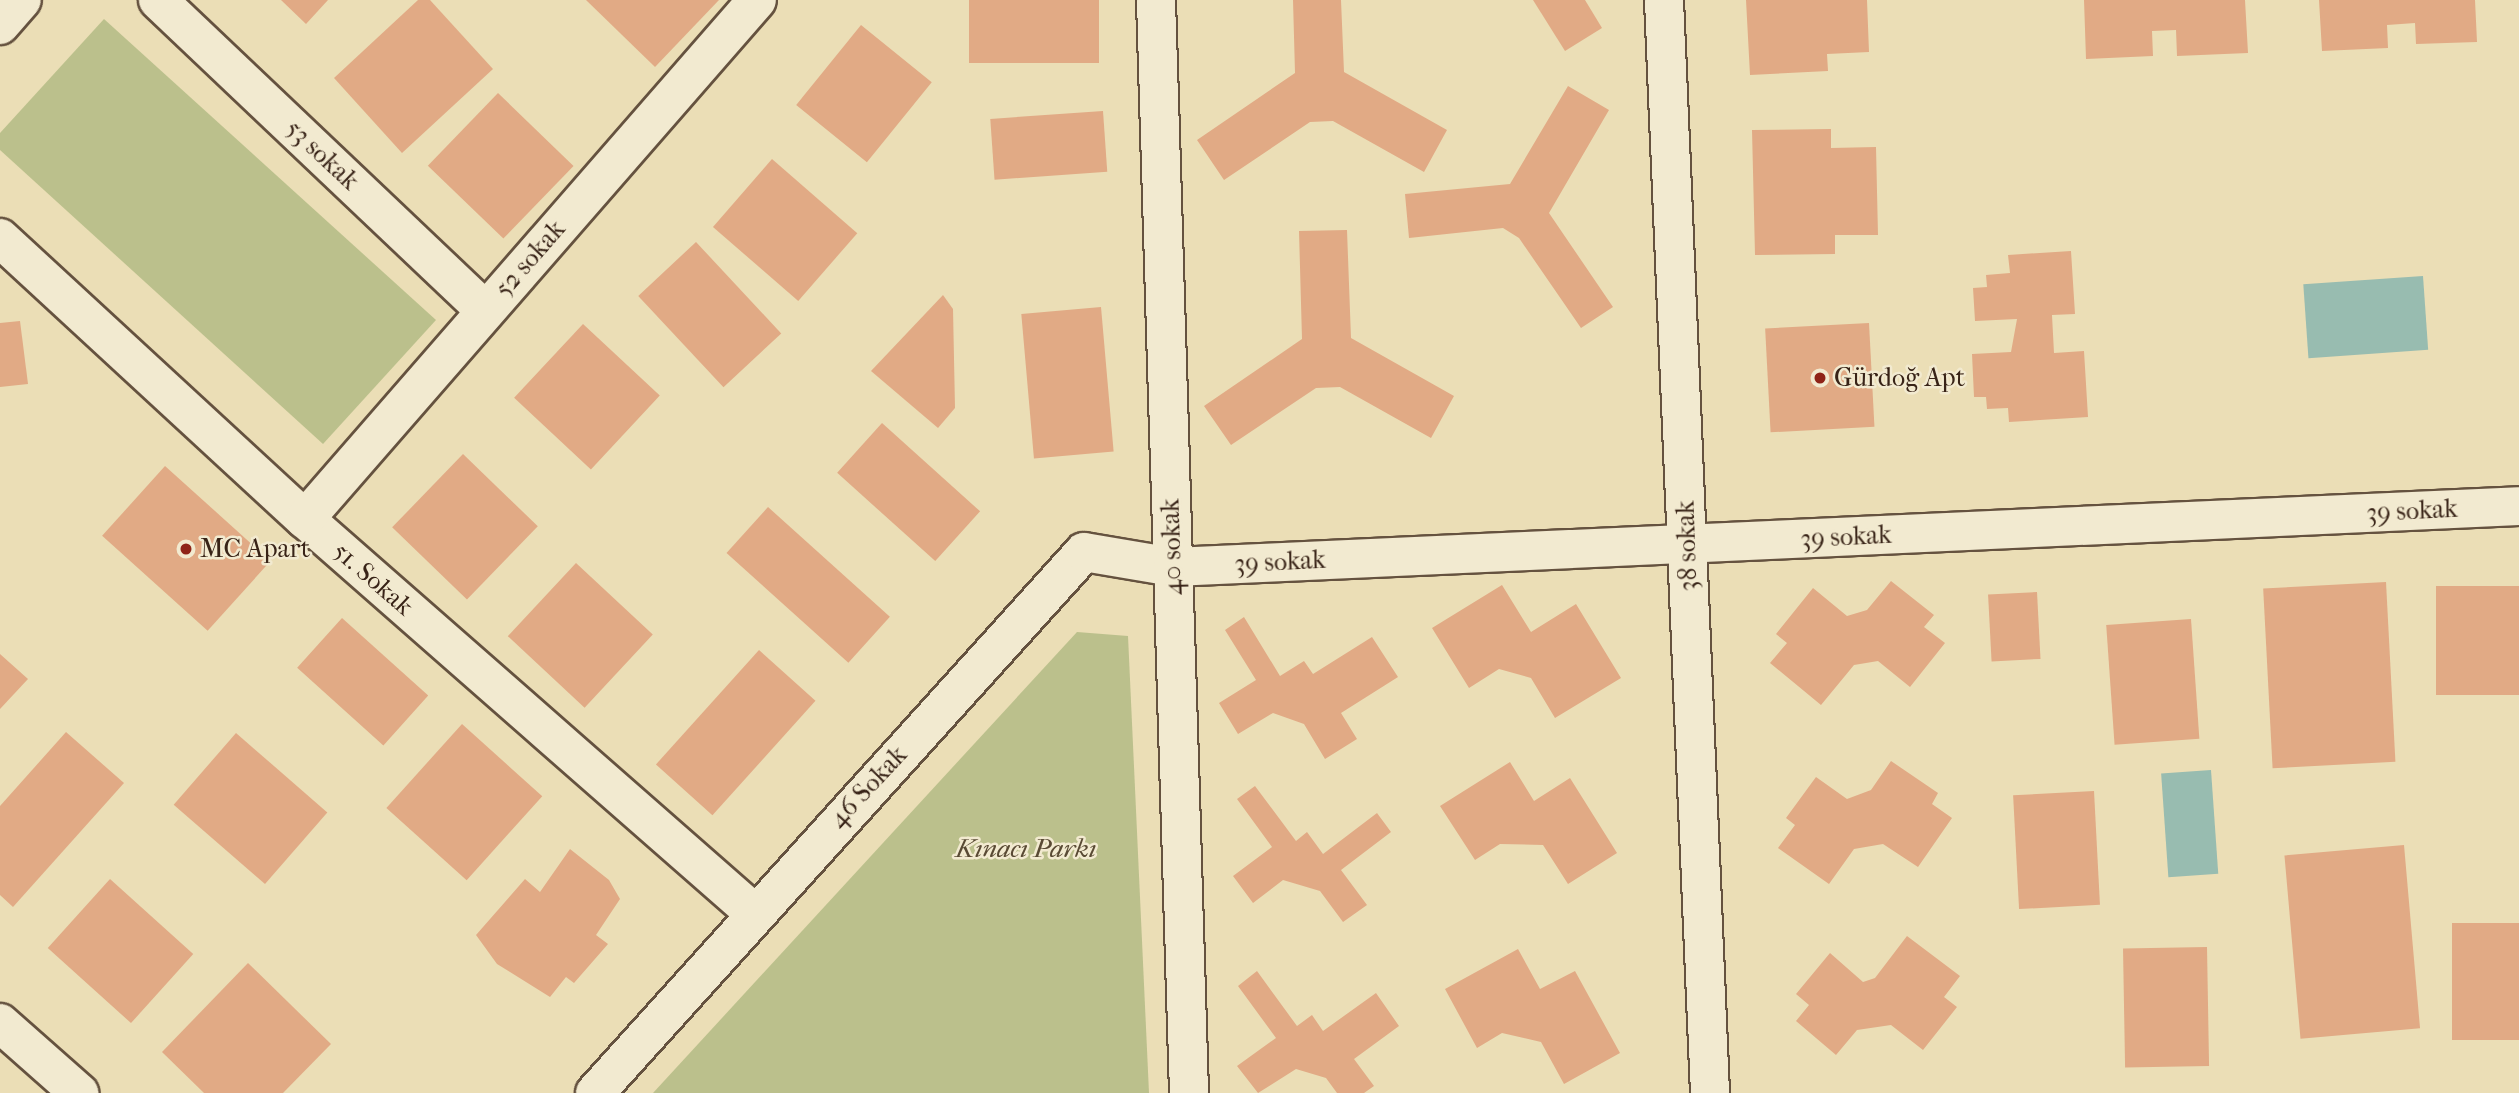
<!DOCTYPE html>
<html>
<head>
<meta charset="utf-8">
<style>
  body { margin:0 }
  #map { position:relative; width:2519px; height:1093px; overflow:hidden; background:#ebdeb6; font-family:"IM FELL French Canon",serif }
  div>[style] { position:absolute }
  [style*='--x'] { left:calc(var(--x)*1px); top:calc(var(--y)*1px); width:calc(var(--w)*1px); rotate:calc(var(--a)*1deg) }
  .green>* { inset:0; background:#bbc08c }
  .water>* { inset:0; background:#98bcb0; transform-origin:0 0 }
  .building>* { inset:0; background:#e1aa85; transform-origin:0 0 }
  .roads { filter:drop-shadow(2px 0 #65523f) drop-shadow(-2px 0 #65523f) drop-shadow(0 2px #65523f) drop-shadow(0 -2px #65523f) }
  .minor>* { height:38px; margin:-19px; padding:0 19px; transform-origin:19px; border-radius:19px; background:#f2ead0 }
  .tertiary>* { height:38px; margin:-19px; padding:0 19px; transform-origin:19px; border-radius:19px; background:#f2ead0 }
  .dots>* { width:19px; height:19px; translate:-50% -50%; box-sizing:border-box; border:4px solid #f2ead0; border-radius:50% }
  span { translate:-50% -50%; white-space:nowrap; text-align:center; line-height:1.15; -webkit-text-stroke:5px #f2ead0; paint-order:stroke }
  .street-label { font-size:26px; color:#382317 }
  .poi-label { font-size:26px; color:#382317 }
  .left { translate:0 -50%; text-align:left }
  .park-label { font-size:26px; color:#594a34; font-style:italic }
</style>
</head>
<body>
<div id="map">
  <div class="green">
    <i style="clip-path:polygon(104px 19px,436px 320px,323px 444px,0 150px,0 133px)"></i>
    <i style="clip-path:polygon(1077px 632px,1128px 636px,1149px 1093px,653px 1093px)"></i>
  </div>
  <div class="water">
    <i style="left:2423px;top:276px;width:74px;height:120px;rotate:86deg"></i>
    <i style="left:2211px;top:770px;width:104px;height:50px;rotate:86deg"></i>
  </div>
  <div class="building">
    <i style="clip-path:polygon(281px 0,328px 0,306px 24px)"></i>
    <i style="clip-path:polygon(418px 0,430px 0,493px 69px,402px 153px,334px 78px)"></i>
    <i style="clip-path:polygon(586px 0,719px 0,655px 67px)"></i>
    <i style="left:969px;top:0;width:130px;height:63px"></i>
    <i style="clip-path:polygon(1293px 0,1341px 0,1344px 72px,1447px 130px,1424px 172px,1333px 121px,1310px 122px,1224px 180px,1197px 140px,1295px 73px)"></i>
    <i style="clip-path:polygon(1533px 0,1585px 0,1602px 28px,1565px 51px)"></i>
    <i style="clip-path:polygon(1746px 0,1867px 0,1869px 52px,1827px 54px,1828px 71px,1750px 75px)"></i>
    <i style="clip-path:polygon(2084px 0,2245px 0,2248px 53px,2177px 56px,2176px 30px,2152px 31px,2153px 56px,2086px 59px)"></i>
    <i style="clip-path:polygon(2319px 0,2475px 0,2477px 42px,2416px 44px,2415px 23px,2387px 25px,2388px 48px,2322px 51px)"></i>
    <i style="left:861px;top:25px;width:91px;height:103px;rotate:39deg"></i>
    <i style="clip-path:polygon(1568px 86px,1609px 110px,1549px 213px,1613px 307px,1581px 328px,1519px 238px,1503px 228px,1409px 238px,1405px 194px,1510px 184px)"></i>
    <i style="left:498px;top:93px;width:105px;height:101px;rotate:44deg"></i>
    <i style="left:1103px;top:111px;width:61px;height:113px;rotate:86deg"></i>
    <i style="clip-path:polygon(1831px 129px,1831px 148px,1876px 147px,1878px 235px,1835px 235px,1835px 254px,1755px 255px,1752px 130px)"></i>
    <i style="left:772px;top:159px;width:113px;height:90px;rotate:41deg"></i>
    <i style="clip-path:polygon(1347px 230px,1351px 338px,1454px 396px,1431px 438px,1340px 387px,1316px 388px,1231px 445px,1204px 406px,1302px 339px,1299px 231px)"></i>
    <i style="left:696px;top:242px;width:125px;height:79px;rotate:47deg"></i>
    <i style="clip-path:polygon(2071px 251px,2075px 314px,2052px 315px,2054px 353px,2084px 351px,2088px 417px,2009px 422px,2008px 408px,1987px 409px,1986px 397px,1974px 397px,1972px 354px,2011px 352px,2017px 319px,1975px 321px,1973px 288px,1987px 287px,1986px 275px,2010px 273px,2008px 255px)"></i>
    <i style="clip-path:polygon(943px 295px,953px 309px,955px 408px,938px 428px,871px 371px)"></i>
    <i style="left:1101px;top:307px;width:145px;height:80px;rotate:85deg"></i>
    <i style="clip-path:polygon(20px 321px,28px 384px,0 387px,0 323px)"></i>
    <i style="left:1869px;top:323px;width:104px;height:104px;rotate:87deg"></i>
    <i style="left:583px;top:324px;width:105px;height:101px;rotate:43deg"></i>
    <i style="left:882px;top:423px;width:132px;height:67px;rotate:42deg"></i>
    <i style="left:463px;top:454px;width:104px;height:102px;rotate:44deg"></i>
    <i style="left:165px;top:466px;width:142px;height:94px;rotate:42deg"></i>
    <i style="left:768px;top:507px;width:164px;height:62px;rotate:42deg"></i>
    <i style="left:576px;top:563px;width:105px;height:100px;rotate:43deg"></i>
    <i style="clip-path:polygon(1891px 581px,1934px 615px,1924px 627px,1945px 643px,1910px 687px,1878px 661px,1854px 665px,1821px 705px,1770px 663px,1787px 643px,1776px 634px,1813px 588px,1847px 616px,1867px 610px)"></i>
    <i style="left:2386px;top:582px;width:180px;height:123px;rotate:87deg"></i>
    <i style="clip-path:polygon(1502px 585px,1531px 632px,1576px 604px,1621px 678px,1555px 718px,1531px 678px,1499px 669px,1469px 688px,1432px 628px)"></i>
    <i style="left:2519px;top:586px;width:109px;height:83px;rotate:90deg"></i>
    <i style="left:2037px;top:592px;width:67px;height:49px;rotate:87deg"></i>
    <i style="clip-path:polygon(1244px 617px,1280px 676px,1304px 661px,1313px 674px,1372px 637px,1398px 677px,1341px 713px,1357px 739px,1325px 759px,1304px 724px,1273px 713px,1238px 734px,1219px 703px,1256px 680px,1225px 630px)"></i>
    <i style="left:342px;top:618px;width:116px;height:67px;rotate:42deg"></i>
    <i style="left:2191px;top:619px;width:120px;height:85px;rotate:86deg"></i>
    <i style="left:759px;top:650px;width:76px;height:154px;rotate:42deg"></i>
    <i style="clip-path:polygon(0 654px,28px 679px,0 709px)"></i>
    <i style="left:462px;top:724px;width:108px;height:113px;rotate:42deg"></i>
    <i style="clip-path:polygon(66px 732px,124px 783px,13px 907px,0 895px,0 806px)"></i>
    <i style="left:236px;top:733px;width:121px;height:95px;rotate:41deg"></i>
    <i style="clip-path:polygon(1891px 761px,1938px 793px,1932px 804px,1952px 818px,1918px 867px,1883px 844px,1854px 849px,1829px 884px,1778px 848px,1795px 825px,1786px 818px,1816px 777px,1847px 799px,1871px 790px)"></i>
    <i style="clip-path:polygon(1510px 762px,1534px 801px,1570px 778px,1617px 853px,1568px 884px,1543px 845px,1500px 844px,1475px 860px,1440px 806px)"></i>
    <i style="clip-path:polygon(1255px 786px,1296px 841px,1307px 832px,1323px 854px,1377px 813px,1391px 832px,1341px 870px,1367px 905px,1343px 922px,1320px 891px,1283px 880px,1253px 903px,1233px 876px,1272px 847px,1237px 799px)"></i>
    <i style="left:2094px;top:791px;width:114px;height:81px;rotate:87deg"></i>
    <i style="left:2404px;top:845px;width:184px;height:120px;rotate:85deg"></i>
    <i style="clip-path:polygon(570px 849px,609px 880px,620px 899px,596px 935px,608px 944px,574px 983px,566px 977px,550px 997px,497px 964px,476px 935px,525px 879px,540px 892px)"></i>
    <i style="left:110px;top:879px;width:112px;height:93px;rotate:42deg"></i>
    <i style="left:2519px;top:923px;width:117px;height:67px;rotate:90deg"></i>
    <i style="clip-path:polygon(1907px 936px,1960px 976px,1944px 997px,1957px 1007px,1923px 1050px,1891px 1025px,1857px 1030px,1836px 1055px,1796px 1021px,1809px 1005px,1796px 994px,1830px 953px,1863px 982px,1875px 978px)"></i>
    <i style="left:2207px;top:947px;width:119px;height:84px;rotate:89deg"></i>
    <i style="clip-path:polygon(1518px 949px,1540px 989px,1575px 971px,1620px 1053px,1564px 1084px,1541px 1042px,1502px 1033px,1477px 1048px,1445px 989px)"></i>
    <i style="clip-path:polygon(248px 963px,331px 1044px,283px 1093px,204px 1093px,162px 1052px)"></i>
    <i style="clip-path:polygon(1257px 971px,1297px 1026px,1312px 1015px,1323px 1031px,1376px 993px,1399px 1026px,1354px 1059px,1374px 1086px,1364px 1093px,1337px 1093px,1326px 1078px,1296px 1069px,1258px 1093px,1237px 1066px,1276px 1038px,1238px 986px)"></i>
  </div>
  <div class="roads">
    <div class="minor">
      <i style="--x:158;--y:0;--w:451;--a:43.5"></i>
      <i style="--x:1156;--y:0;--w:1093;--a:88.27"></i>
      <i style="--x:1664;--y:0;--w:1094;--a:87.59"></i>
      <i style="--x:0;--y:238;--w:415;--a:42.7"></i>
      <i style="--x:305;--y:519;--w:596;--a:41.26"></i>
      <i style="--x:305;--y:519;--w:688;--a:-48.95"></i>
      <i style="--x:0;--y:1023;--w:106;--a:41.5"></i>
      <i style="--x:595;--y:1093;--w:729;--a:-47.89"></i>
      <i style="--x:1084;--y:552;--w:90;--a:9.6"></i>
      <i style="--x:1173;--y:567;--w:1347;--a:-2.59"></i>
    </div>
    <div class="tertiary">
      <i style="--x:0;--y:25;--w:33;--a:-49"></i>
    </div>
  </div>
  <div class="dots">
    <i style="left:1820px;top:378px;background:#8f2418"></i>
    <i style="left:186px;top:549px;background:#8f2418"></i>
  </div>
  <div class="street-label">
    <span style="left:322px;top:155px;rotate:43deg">53 sokak</span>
    <span style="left:530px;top:259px;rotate:-49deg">52 sokak</span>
    <span style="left:2412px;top:511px;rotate:-3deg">39 sokak</span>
    <span style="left:1846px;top:537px;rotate:-3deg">39 sokak</span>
    <span style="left:1687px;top:546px;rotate:-92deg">38 sokak</span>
    <span style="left:1172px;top:547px;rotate:-92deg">40 sokak</span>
    <span style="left:1280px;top:562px;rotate:-3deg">39 sokak</span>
    <span style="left:373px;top:579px;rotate:41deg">51. Sokak</span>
    <span style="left:868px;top:787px;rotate:-47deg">46 Sokak</span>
  </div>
  <div class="poi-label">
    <span class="left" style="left:1834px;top:378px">Gürdoğ Apt</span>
    <span class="left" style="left:200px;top:549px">MC Apart</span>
  </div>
  <div class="park-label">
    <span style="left:1026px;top:849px">Kınacı Parkı</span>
  </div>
</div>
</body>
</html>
